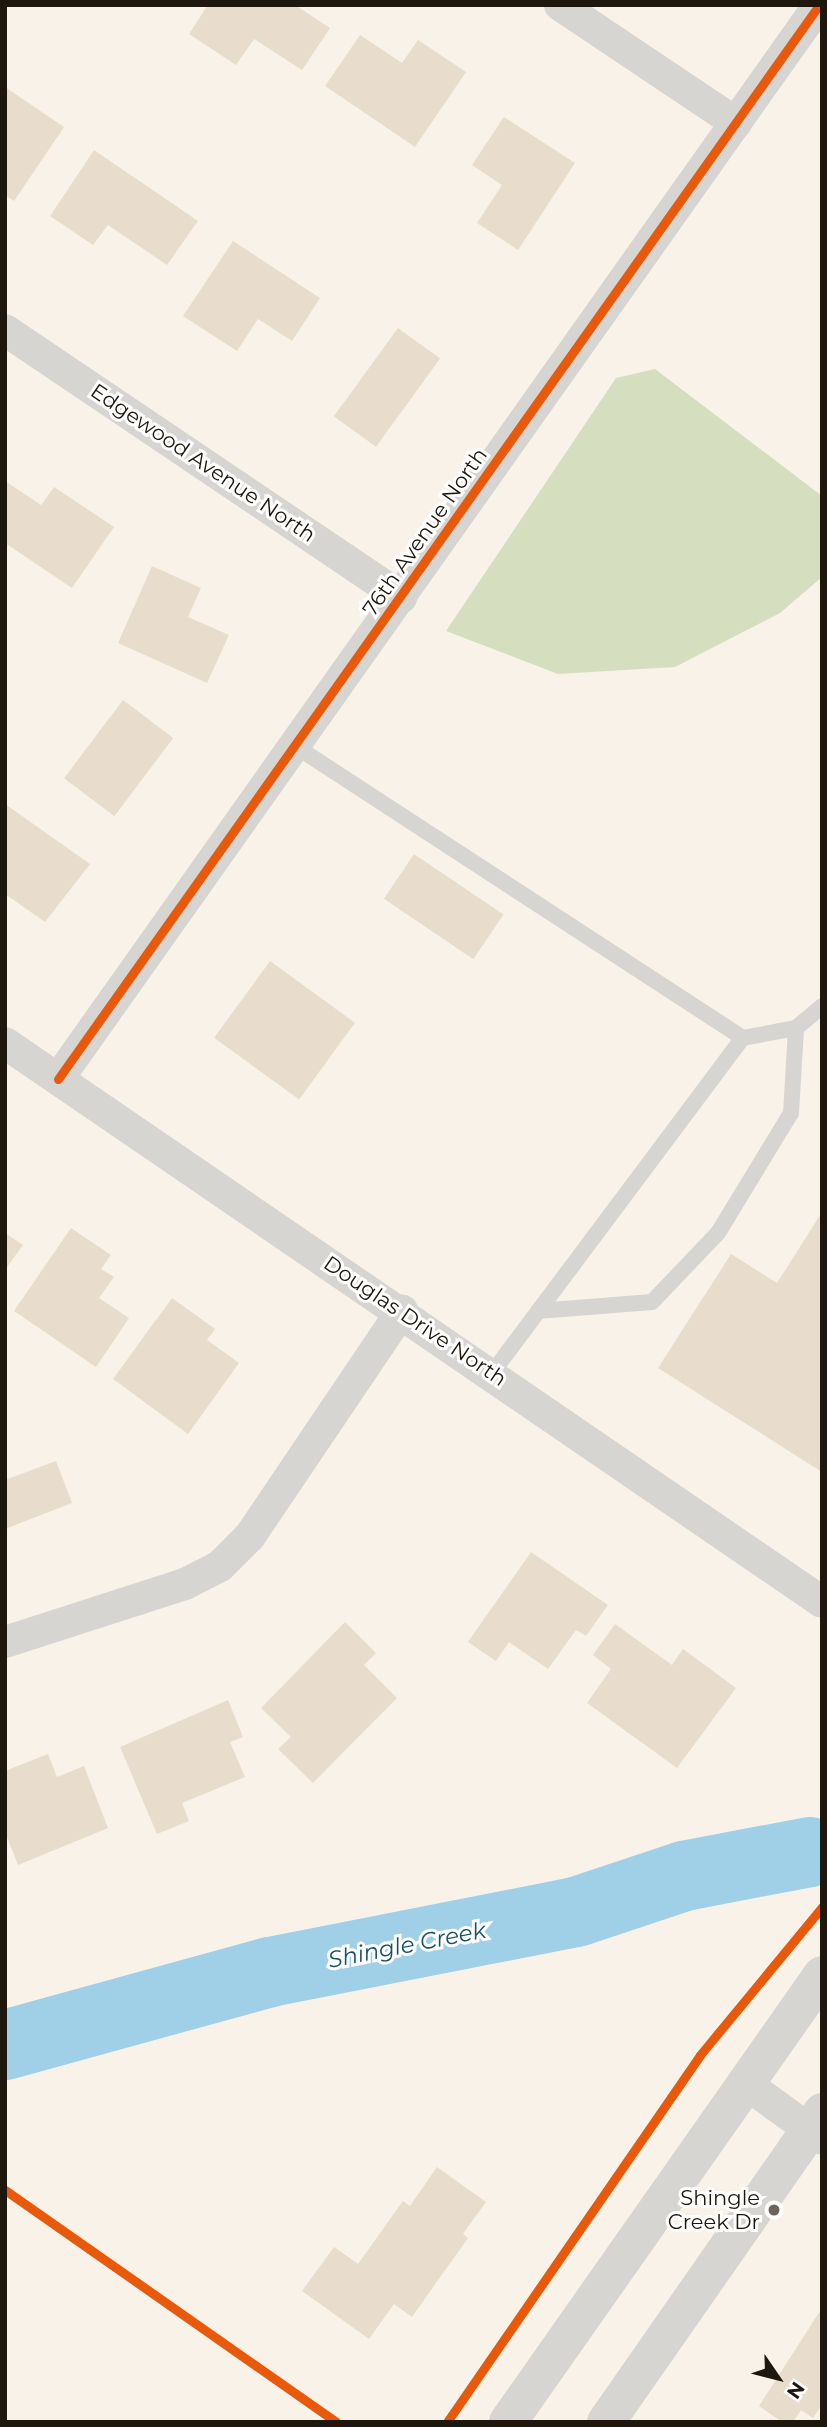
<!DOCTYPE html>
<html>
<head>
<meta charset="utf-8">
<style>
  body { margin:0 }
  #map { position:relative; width:827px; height:2427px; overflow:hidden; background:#f9f2e8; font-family:Montserrat,sans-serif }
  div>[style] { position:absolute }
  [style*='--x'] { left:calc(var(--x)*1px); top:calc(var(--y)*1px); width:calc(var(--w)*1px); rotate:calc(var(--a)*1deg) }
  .green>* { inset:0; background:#d5debf }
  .river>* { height:70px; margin:-35px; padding:0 35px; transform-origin:35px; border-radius:35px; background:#a0d0e7 }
  .building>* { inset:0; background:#e8ddcc; transform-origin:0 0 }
  .service>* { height:16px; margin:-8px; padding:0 8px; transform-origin:8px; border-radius:8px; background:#d7d5d2 }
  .minor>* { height:32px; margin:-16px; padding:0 16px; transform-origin:16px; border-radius:16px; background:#d7d5d2 }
  .secondary>* { height:38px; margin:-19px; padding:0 19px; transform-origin:19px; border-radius:19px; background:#d7d5d2 }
  .cycleway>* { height:9px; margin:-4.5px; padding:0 4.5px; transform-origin:4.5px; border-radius:4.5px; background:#e8590c }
  .dots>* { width:19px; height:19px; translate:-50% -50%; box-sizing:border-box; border:4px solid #fff; border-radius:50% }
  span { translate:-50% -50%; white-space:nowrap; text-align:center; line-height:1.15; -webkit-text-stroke:6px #fff; paint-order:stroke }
  .street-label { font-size:21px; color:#1e170d }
  .poi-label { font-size:21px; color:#1e170d }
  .right { translate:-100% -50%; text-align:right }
  .water-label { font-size:23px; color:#165169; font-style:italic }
  .frame { position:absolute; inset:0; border:7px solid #1e170d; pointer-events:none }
  .north { position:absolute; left:743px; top:2343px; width:70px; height:70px; -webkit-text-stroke:5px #fff; paint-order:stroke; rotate:125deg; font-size:19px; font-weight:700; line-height:28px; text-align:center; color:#1e170d }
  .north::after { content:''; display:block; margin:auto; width:24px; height:32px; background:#1e170d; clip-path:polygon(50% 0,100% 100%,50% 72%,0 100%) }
</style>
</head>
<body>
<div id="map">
  <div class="green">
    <i style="clip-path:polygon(655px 369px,822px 496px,822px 577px,780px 613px,675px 667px,558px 674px,446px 631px,616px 378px)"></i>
  </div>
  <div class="river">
    <i style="--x:5;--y:2045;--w:275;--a:-15.4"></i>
    <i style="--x:270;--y:1972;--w:312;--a:-11.1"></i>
    <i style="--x:576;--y:1912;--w:114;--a:-18.4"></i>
    <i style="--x:684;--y:1876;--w:128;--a:-10.8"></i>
  </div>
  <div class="building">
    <i style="clip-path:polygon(208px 5px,295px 5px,330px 28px,302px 70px,254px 39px,236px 65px,189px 34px)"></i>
    <i style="clip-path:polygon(360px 35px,402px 63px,418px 40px,466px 72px,415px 147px,325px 86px)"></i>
    <i style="clip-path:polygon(5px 87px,64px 127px,14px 201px,5px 195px)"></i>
    <i style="clip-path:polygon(504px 117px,575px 163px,518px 250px,477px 223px,502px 185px,472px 165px)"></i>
    <i style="clip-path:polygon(94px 150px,198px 221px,167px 265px,108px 225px,93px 245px,50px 216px)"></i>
    <i style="clip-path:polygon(233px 241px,320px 298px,292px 341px,258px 319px,237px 351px,183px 316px)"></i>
    <i style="left:398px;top:328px;width:52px;height:109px;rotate:36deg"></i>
    <i style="clip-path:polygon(5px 481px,41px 505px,54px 487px,114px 527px,72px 588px,5px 543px)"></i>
    <i style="clip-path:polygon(152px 566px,201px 588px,188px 617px,229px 635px,207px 683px,118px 643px)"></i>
    <i style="left:123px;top:700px;width:63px;height:98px;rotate:37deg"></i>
    <i style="clip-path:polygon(5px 804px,90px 864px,45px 922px,5px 894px)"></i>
    <i style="left:414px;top:854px;width:108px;height:54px;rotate:34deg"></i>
    <i style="left:270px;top:961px;width:105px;height:95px;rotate:36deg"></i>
    <i style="clip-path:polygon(822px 1212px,822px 1472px,658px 1368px,731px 1254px,777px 1283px)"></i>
    <i style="clip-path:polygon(71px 1228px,111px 1255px,101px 1269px,114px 1277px,99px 1298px,129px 1318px,96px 1367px,14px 1311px)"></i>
    <i style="clip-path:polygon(5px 1233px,23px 1245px,5px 1270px)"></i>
    <i style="clip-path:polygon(172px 1298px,215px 1329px,207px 1340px,239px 1363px,188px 1434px,113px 1379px)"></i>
    <i style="clip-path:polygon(56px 1461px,72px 1503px,5px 1529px,5px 1480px)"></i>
    <i style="clip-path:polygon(531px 1552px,608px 1605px,586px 1636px,576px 1630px,548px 1669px,509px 1642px,496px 1661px,468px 1642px)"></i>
    <i style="clip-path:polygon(345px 1622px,376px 1653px,364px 1665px,397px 1698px,313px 1783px,278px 1749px,291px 1737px,261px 1708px)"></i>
    <i style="clip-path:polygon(615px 1624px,672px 1665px,683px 1649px,736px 1688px,677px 1768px,587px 1703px,611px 1669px,593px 1655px)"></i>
    <i style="clip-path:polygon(228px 1700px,243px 1737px,230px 1742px,245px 1777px,182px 1803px,189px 1821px,157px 1834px,120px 1747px)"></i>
    <i style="clip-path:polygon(48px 1754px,57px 1777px,84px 1766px,108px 1828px,18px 1865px,5px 1832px,5px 1771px)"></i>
    <i style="clip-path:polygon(437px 2167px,486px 2202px,463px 2234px,468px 2238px,412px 2317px,394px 2304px,369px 2339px,302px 2291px,334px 2247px,358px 2264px,403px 2201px,410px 2206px)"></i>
    <i style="clip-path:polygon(822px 2308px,822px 2405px,813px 2418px,801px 2410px,793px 2422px,782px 2422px,759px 2406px)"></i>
  </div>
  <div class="service">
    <i style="--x:295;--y:746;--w:535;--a:33.1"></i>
    <i style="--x:538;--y:1311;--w:114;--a:-4.5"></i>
    <i style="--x:652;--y:1302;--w:95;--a:-46.3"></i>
    <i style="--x:718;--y:1233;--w:140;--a:-58.7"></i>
    <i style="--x:791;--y:1113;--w:85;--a:-86.6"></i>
    <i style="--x:492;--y:1373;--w:419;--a:-53.2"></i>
    <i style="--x:743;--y:1038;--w:54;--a:-10.7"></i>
    <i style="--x:796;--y:1028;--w:34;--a:-40"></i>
  </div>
  <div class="minor">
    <i style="--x:560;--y:5;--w:212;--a:33.8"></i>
    <i style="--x:5;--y:330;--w:478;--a:34"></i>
    <i style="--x:5;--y:1043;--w:990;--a:34.38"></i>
    <i style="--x:58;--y:1079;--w:1316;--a:-54.68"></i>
    <i style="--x:5;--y:1642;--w:189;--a:-17.9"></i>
    <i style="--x:185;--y:1584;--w:39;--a:-27"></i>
    <i style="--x:220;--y:1566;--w:42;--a:-45"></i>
    <i style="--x:250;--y:1536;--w:272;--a:-56"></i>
    <i style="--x:745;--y:2083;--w:95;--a:36"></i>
  </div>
  <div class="secondary">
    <i style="--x:508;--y:2422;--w:546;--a:-54.91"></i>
    <i style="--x:606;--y:2422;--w:378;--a:-55.1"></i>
  </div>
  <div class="cycleway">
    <i style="--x:58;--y:1079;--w:1316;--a:-54.68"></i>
    <i style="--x:5;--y:2190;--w:404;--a:35"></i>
    <i style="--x:447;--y:2422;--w:446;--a:-55.4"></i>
    <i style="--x:700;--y:2055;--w:192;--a:-50.5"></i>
  </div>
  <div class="dots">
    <i style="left:774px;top:2210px;background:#6b645a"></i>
  </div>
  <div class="street-label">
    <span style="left:203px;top:463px;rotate:34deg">Edgewood Avenue North</span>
    <span style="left:425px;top:532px;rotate:-55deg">76th Avenue North</span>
    <span style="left:415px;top:1321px;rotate:34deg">Douglas Drive North</span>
  </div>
  <div class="poi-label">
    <span class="right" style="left:760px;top:2210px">Shingle<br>Creek Dr</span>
  </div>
  <div class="water-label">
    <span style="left:407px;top:1945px;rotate:-11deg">Shingle Creek</span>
  </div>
  <div class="frame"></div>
  <div class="north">N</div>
</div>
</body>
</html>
